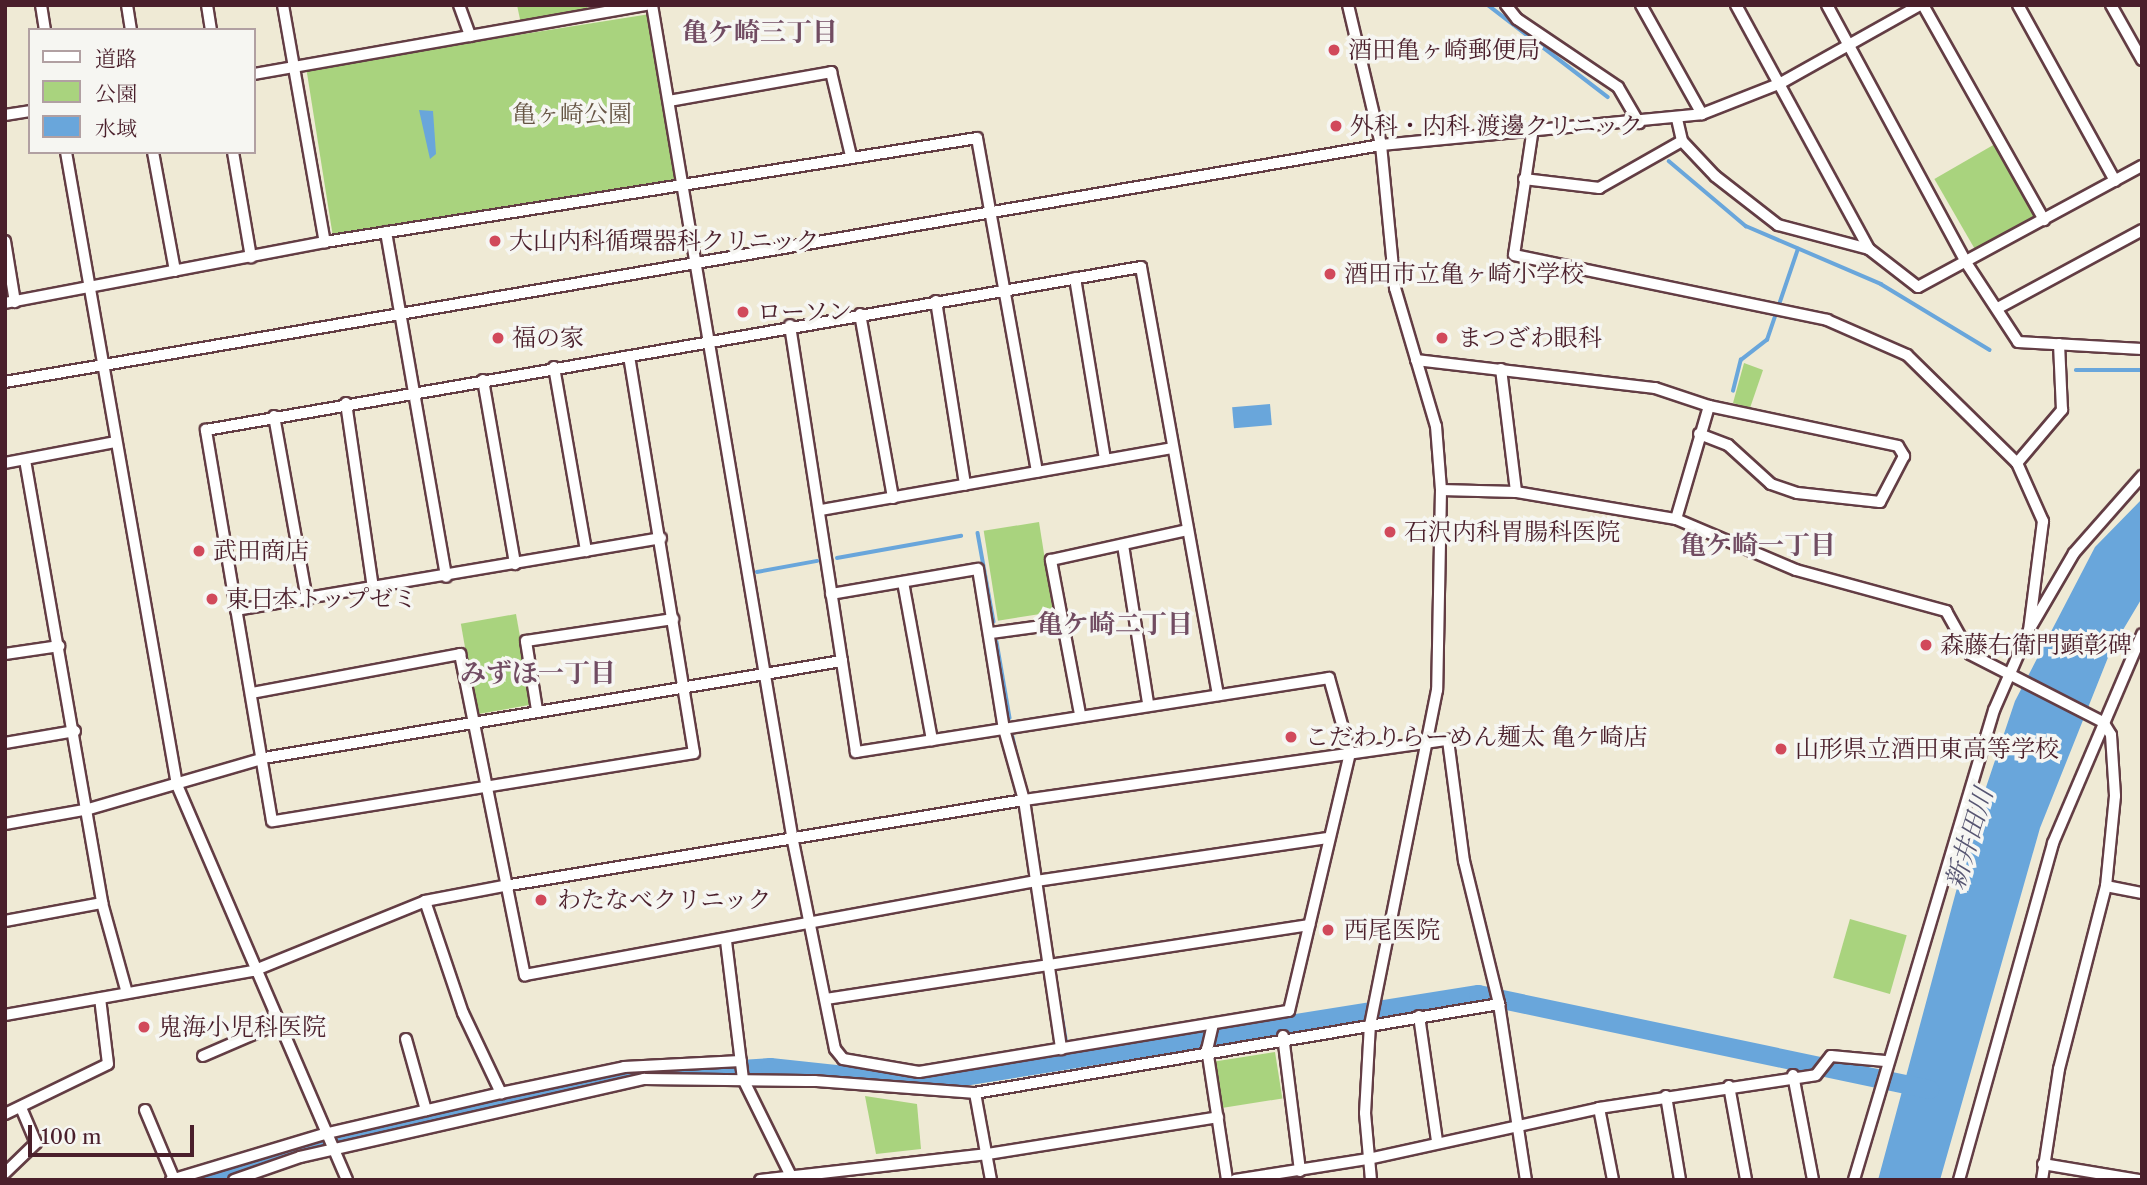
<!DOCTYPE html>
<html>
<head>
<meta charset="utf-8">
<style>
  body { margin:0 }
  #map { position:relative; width:2147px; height:1185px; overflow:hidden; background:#efead5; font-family:"Libre Caslon Text","Noto Serif JP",serif }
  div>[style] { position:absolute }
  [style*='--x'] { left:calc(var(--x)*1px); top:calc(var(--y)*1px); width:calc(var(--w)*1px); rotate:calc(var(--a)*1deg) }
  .green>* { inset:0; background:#a9d37e; transform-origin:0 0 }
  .water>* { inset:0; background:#69a6db; transform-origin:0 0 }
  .stream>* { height:3.5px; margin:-1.75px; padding:0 1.75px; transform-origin:1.75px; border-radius:1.75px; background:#69a6db }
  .river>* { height:19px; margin:-9.5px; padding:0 9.5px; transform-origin:9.5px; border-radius:9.5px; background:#69a6db }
  .roads { filter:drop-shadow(2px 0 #633d44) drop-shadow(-2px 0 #633d44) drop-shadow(0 2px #633d44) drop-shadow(0 -2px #633d44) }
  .minor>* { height:10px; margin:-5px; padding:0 5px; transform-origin:5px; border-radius:5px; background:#fff }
  .dots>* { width:19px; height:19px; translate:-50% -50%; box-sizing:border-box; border:4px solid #f6f6f2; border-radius:50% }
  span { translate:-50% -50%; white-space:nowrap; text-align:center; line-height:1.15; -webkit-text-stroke:7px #f6f6f2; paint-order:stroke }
  .poi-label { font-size:24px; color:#4a1f2b }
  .left { translate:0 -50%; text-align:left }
  .park-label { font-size:24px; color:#654 }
  .neighbourhood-label { font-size:26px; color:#714c62; font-weight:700 }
  .water-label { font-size:26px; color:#565571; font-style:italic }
  .frame { position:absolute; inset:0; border:7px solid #4a1f2b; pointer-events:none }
  .legend { position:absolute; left:28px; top:28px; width:228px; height:126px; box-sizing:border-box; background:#f6f6f2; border:2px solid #b1a0a2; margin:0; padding:9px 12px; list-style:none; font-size:21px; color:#4a1f2b }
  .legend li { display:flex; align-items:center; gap:14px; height:35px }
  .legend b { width:35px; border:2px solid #b1a0a2 }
  .scale { position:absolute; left:28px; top:1125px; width:166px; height:32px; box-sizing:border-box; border:4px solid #4a1f2b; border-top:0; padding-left:9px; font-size:21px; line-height:24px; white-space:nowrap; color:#4a1f2b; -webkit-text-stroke:5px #f6f6f2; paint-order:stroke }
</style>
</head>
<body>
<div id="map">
  <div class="green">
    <i style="clip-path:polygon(517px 5px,587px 5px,588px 12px,521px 24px)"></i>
    <i style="left:650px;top:14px;width:170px;height:348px;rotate:81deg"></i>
    <i style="left:1995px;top:144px;width:86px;height:70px;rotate:60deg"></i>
    <i style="clip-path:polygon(1744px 363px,1763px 370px,1750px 408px,1733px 403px)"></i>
    <i style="left:1039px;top:522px;width:91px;height:56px;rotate:81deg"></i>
    <i style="left:516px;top:614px;width:92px;height:56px;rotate:80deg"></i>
    <i style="left:1850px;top:919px;width:59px;height:61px;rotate:16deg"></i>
    <i style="left:1275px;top:1052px;width:47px;height:66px;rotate:81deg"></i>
    <i style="clip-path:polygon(865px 1096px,917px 1104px,921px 1149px,876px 1154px)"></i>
  </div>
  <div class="water">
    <i style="clip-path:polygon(419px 110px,433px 111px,436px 154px,430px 159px)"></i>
    <i style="left:1270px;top:404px;width:21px;height:38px;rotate:85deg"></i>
    <i style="clip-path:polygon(2142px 499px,2142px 598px,2111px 650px,2040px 828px,1940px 1180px,1878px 1180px,1977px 814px,2015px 701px,2095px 547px)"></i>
  </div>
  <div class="stream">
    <i style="--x:1488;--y:5;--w:151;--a:37.5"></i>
    <i style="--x:1669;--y:161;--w:101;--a:40.2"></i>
    <i style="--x:1746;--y:226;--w:147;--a:23.2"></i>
    <i style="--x:1881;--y:284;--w:127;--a:31.2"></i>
    <i style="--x:2076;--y:370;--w:66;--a:0"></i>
    <i style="--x:1733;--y:391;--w:32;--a:-76"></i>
    <i style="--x:1741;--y:360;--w:33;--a:-38"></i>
    <i style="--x:1767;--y:340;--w:96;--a:-71.2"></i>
    <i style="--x:978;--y:533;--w:90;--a:79.8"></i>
    <i style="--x:837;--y:558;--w:126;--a:-10.1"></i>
    <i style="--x:757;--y:572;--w:61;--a:-10.4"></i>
    <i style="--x:997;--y:642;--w:77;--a:80.3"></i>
    <i style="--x:1013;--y:737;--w:19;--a:78"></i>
    <i style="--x:1058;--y:991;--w:49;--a:80.5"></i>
    <i style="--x:1070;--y:1057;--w:3;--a:90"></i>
  </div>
  <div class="river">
    <i style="--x:209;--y:1180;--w:101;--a:-19.7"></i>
    <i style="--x:304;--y:1146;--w:320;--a:-12.5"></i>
    <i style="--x:616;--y:1077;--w:154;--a:-3.7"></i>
    <i style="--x:770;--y:1067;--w:150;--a:6.1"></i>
    <i style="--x:919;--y:1083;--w:566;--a:-9.05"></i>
    <i style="--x:1478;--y:994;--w:461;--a:11.9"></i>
  </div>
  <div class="roads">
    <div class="minor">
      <i style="--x:41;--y:5;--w:25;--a:81"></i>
      <i style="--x:127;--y:5;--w:25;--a:81"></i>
      <i style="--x:207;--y:5;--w:25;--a:81"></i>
      <i style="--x:283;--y:5;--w:241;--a:80"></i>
      <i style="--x:459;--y:5;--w:33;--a:70"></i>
      <i style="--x:652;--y:5;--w:848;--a:80.43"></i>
      <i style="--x:793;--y:841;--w:212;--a:78.6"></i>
      <i style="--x:835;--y:1049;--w:13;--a:51"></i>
      <i style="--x:843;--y:1059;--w:77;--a:9.7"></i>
      <i style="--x:919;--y:1072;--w:375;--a:-9.4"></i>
      <i style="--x:1289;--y:1011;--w:265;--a:-76.7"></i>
      <i style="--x:1350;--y:753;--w:78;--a:-105.6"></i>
      <i style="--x:1329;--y:678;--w:479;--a:171.1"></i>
      <i style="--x:856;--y:752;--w:432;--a:-98.8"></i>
      <i style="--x:1348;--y:5;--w:144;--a:76.7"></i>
      <i style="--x:1381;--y:145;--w:144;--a:84.4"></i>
      <i style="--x:1395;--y:288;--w:144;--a:73.5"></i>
      <i style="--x:1436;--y:426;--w:64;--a:85.5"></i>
      <i style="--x:1441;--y:490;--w:200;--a:91.1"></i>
      <i style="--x:1437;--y:690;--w:341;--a:101.3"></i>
      <i style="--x:1370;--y:1024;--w:89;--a:93.2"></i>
      <i style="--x:1365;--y:1113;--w:67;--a:84.9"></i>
      <i style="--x:1506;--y:5;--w:18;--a:52"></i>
      <i style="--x:1517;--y:19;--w:122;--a:34"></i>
      <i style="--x:1618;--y:87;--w:42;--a:59.7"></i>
      <i style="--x:1641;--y:5;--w:125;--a:60.8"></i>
      <i style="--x:1736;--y:5;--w:278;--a:61.4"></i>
      <i style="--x:1869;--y:249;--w:62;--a:37.8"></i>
      <i style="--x:1918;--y:287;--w:255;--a:-28.4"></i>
      <i style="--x:1827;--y:5;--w:294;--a:61.6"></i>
      <i style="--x:1967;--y:264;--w:93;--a:56.8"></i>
      <i style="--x:2018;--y:342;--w:124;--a:3.2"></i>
      <i style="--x:1923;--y:5;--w:247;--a:60.6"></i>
      <i style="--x:2018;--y:5;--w:201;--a:61.1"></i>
      <i style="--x:2111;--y:5;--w:63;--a:60.6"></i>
      <i style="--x:254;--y:74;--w:398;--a:-10"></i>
      <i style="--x:669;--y:101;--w:165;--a:-10.1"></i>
      <i style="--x:831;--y:72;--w:86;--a:76.6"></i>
      <i style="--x:5;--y:115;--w:25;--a:-9"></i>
      <i style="--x:1677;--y:119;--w:23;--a:77"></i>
      <i style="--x:1682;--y:141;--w:48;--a:46.7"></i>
      <i style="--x:1715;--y:176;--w:80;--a:37.9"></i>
      <i style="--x:1778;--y:225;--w:94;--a:14.8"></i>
      <i style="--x:1533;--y:128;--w:128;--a:98.5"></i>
      <i style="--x:1514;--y:255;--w:320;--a:11.7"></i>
      <i style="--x:1827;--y:320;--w:87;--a:23.6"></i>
      <i style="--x:1907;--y:355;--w:154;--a:44.5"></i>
      <i style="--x:2017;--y:463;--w:64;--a:65.9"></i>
      <i style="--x:2043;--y:521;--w:110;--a:97.3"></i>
      <i style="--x:2029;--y:630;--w:87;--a:113.6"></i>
      <i style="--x:1994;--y:710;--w:490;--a:106.6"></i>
      <i style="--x:66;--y:152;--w:643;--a:80.05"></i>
      <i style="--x:177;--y:785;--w:430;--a:66.7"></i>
      <i style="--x:153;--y:152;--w:121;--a:79.5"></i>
      <i style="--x:233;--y:152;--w:107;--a:80.3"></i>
      <i style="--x:1524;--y:179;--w:76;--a:6.8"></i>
      <i style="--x:1599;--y:188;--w:95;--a:-29.5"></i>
      <i style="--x:386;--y:232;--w:350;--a:80.1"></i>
      <i style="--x:5;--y:241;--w:62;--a:80.7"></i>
      <i style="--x:1075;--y:278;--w:184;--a:80.6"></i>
      <i style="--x:936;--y:301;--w:186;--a:81"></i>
      <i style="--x:5;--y:303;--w:326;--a:-10.8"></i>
      <i style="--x:325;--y:242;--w:660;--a:-9.06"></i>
      <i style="--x:977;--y:138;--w:339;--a:79.8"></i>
      <i style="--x:1998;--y:308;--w:164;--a:-28.4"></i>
      <i style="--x:860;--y:314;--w:187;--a:79.8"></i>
      <i style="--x:629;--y:356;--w:402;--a:80.7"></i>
      <i style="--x:694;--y:753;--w:427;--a:170.8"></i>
      <i style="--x:272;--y:821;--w:397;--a:-99.6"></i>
      <i style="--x:206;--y:430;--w:949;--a:-9.89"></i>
      <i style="--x:1141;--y:267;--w:435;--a:79.8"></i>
      <i style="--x:1416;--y:360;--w:241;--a:6.7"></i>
      <i style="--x:1655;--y:388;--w:57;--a:18.4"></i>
      <i style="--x:1709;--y:406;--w:193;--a:11.9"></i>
      <i style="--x:1898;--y:446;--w:12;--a:59"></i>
      <i style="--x:1904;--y:456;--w:52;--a:117.6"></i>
      <i style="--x:1880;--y:502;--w:83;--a:-173.8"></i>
      <i style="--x:1797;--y:493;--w:28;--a:-161"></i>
      <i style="--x:1771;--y:484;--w:58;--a:-137.8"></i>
      <i style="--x:1728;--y:445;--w:31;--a:-159"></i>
      <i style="--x:554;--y:367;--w:187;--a:80.1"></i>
      <i style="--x:1501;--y:369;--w:124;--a:83"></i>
      <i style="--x:483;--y:380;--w:187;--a:80.1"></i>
      <i style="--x:5;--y:382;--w:1396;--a:-9.77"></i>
      <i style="--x:1381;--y:145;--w:322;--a:-5.5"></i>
      <i style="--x:1702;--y:114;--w:85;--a:-21.4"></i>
      <i style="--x:1781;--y:83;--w:159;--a:-29.3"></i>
      <i style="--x:346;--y:403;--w:188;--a:81.7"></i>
      <i style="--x:274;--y:416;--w:187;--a:79.8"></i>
      <i style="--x:25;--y:460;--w:450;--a:80.1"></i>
      <i style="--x:102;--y:903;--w:93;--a:74.5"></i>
      <i style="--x:5;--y:463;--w:112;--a:-10.8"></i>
      <i style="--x:2017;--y:463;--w:70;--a:-49.7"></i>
      <i style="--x:2062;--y:410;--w:66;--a:-92.6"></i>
      <i style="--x:1441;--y:490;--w:75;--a:1.5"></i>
      <i style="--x:1516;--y:492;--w:162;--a:9.6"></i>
      <i style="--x:1676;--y:519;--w:130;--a:23"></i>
      <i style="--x:1796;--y:570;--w:156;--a:15.3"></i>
      <i style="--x:1946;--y:611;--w:49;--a:60.8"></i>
      <i style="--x:1970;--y:654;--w:149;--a:27.1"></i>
      <i style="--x:2103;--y:722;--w:15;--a:58"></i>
      <i style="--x:2111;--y:735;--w:61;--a:86.2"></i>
      <i style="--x:2115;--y:796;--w:90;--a:95.7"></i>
      <i style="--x:2106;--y:886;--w:189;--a:104.4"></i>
      <i style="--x:2059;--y:1069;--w:112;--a:98.7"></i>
      <i style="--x:821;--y:510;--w:357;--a:-10"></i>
      <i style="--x:1676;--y:519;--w:118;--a:-73.7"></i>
      <i style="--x:1123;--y:545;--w:160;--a:81"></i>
      <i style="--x:903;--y:582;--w:161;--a:79.6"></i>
      <i style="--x:831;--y:594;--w:149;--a:-9.7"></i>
      <i style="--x:978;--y:569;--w:162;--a:80.8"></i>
      <i style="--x:1004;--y:729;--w:74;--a:74.3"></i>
      <i style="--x:1024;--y:800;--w:252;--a:81.5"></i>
      <i style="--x:236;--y:610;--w:431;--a:-9.6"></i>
      <i style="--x:2032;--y:625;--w:83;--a:-59.7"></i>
      <i style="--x:2074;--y:553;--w:103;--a:-48.6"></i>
      <i style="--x:991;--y:633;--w:74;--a:-7.8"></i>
      <i style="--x:5;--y:654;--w:55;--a:-8.4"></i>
      <i style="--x:252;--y:693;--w:212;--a:-10.6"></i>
      <i style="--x:460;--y:654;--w:328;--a:78.6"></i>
      <i style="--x:525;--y:975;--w:520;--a:-10.42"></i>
      <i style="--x:1036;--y:881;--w:293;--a:-8.4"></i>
      <i style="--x:537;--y:710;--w:70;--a:-99.1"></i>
      <i style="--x:526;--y:641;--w:149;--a:-8.5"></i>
      <i style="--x:1080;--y:714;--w:157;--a:-100.7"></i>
      <i style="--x:1051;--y:560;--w:140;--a:-12.4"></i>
      <i style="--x:5;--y:743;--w:71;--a:-9.7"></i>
      <i style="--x:5;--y:824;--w:85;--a:-10.1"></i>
      <i style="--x:89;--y:809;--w:182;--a:-16.2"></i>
      <i style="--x:264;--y:758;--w:586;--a:-9.53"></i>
      <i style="--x:2106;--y:886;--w:37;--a:11"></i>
      <i style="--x:425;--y:901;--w:118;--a:71.3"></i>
      <i style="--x:463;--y:1013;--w:89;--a:64.6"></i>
      <i style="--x:5;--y:921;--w:99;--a:-10.5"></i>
      <i style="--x:726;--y:941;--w:139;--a:83"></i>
      <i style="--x:743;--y:1079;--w:113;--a:63.7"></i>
      <i style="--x:826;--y:999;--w:489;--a:-8.7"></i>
      <i style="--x:5;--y:1015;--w:252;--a:-10.1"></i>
      <i style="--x:253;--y:971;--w:186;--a:-22.1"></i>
      <i style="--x:425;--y:901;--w:80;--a:-10.8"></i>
      <i style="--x:504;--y:886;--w:527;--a:-9.39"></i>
      <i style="--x:1024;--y:800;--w:428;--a:-8.1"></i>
      <i style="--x:1448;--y:740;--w:122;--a:82.5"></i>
      <i style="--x:1464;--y:861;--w:147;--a:76.2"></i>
      <i style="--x:1499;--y:1004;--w:178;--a:81.3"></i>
      <i style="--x:1419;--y:1016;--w:126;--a:81.8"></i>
      <i style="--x:1213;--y:1024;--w:26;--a:103"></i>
      <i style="--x:1207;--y:1049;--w:133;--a:81.3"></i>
      <i style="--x:1283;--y:1036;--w:136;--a:82.8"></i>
      <i style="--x:406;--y:1039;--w:74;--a:74.3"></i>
      <i style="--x:203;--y:1056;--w:81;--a:-23.4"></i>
      <i style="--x:1793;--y:1075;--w:107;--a:79.2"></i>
      <i style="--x:1729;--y:1086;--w:96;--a:79.7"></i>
      <i style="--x:975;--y:1093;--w:88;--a:79.6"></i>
      <i style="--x:1666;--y:1096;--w:85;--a:80.5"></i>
      <i style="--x:1599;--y:1108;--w:73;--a:79"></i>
      <i style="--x:145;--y:1110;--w:75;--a:67.2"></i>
      <i style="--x:5;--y:1114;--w:114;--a:-25.9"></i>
      <i style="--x:108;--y:1064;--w:66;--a:-96.9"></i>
      <i style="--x:2043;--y:1164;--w:97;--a:9.5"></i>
      <i style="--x:5;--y:1173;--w:43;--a:-44.1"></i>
      <i style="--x:36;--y:1143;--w:36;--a:-113"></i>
      <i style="--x:171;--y:1180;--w:164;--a:-16.7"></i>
      <i style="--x:328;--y:1133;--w:178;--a:-13"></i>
      <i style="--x:501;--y:1093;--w:126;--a:-11.9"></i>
      <i style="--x:624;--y:1067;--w:117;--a:-2.9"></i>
      <i style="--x:234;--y:1180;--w:70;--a:-19.2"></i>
      <i style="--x:300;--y:1157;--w:353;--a:-12.8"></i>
      <i style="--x:644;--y:1079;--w:171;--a:0.7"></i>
      <i style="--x:815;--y:1081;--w:160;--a:4.3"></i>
      <i style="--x:975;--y:1093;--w:532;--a:-9.64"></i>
      <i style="--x:760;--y:1180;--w:229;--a:-6.5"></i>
      <i style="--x:988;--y:1154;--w:233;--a:-9.1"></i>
      <i style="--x:1235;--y:1180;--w:135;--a:-9"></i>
      <i style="--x:1368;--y:1159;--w:237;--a:-12.4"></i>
      <i style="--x:1599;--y:1108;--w:219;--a:-8.6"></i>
      <i style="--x:1816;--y:1075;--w:24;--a:-52"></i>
      <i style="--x:1831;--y:1056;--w:54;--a:5.3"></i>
      <i style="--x:1959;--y:1180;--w:350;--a:-74.4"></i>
      <i style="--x:2053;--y:843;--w:227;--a:-66.9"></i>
    </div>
  </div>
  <div class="dots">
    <i style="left:1334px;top:50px;background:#d1495b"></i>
    <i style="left:1336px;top:126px;background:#d1495b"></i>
    <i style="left:495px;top:241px;background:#d1495b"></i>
    <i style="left:1330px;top:274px;background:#d1495b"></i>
    <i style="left:743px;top:312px;background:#d1495b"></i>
    <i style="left:498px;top:338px;background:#d1495b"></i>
    <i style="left:1442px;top:338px;background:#d1495b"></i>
    <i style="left:1390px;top:532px;background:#d1495b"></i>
    <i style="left:199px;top:551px;background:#d1495b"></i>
    <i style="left:212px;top:599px;background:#d1495b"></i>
    <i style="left:1926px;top:645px;background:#d1495b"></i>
    <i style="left:1291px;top:737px;background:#d1495b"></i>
    <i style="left:1781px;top:749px;background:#d1495b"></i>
    <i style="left:541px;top:900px;background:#d1495b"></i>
    <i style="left:1328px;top:930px;background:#d1495b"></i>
    <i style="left:144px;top:1027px;background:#d1495b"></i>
  </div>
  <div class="poi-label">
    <span class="left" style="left:1348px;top:50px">酒田亀ヶ崎郵便局</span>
    <span class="left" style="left:1350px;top:126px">外科・内科 渡邊クリニック</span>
    <span class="left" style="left:509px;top:241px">大山内科循環器科クリニック</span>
    <span class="left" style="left:1344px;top:274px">酒田市立亀ヶ崎小学校</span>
    <span class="left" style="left:757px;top:312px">ローソン</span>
    <span class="left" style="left:512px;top:338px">福の家</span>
    <span class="left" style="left:1458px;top:338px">まつざわ眼科</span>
    <span class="left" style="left:1404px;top:532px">石沢内科胃腸科医院</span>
    <span class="left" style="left:213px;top:551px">武田商店</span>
    <span class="left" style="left:226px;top:599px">東日本トップゼミ</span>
    <span class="left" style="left:1940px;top:645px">森藤右衛門顕彰碑</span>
    <span class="left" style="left:1305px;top:737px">こだわりらーめん麺太 亀ケ崎店</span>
    <span class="left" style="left:1795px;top:749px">山形県立酒田東高等学校</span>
    <span class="left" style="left:557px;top:900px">わたなべクリニック</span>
    <span class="left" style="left:1344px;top:930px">西尾医院</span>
    <span class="left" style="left:158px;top:1027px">鬼海小児科医院</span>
  </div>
  <div class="park-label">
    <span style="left:572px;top:114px">亀ヶ崎公園</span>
  </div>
  <div class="neighbourhood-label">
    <span style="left:760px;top:33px">亀ケ崎三丁目</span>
    <span style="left:1758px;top:546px">亀ケ崎一丁目</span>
    <span style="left:1115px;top:625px">亀ケ崎二丁目</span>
    <span style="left:538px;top:674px">みずほ一丁目</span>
  </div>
  <div class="water-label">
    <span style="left:1970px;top:839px;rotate:-73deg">新井田川</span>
  </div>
  <div class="frame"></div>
  <ul class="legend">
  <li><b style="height:9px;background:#fff"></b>道路</li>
  <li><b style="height:19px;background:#a9d37e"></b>公園</li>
  <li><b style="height:19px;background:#69a6db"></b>水域</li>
  </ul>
  <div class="scale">100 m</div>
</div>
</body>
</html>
